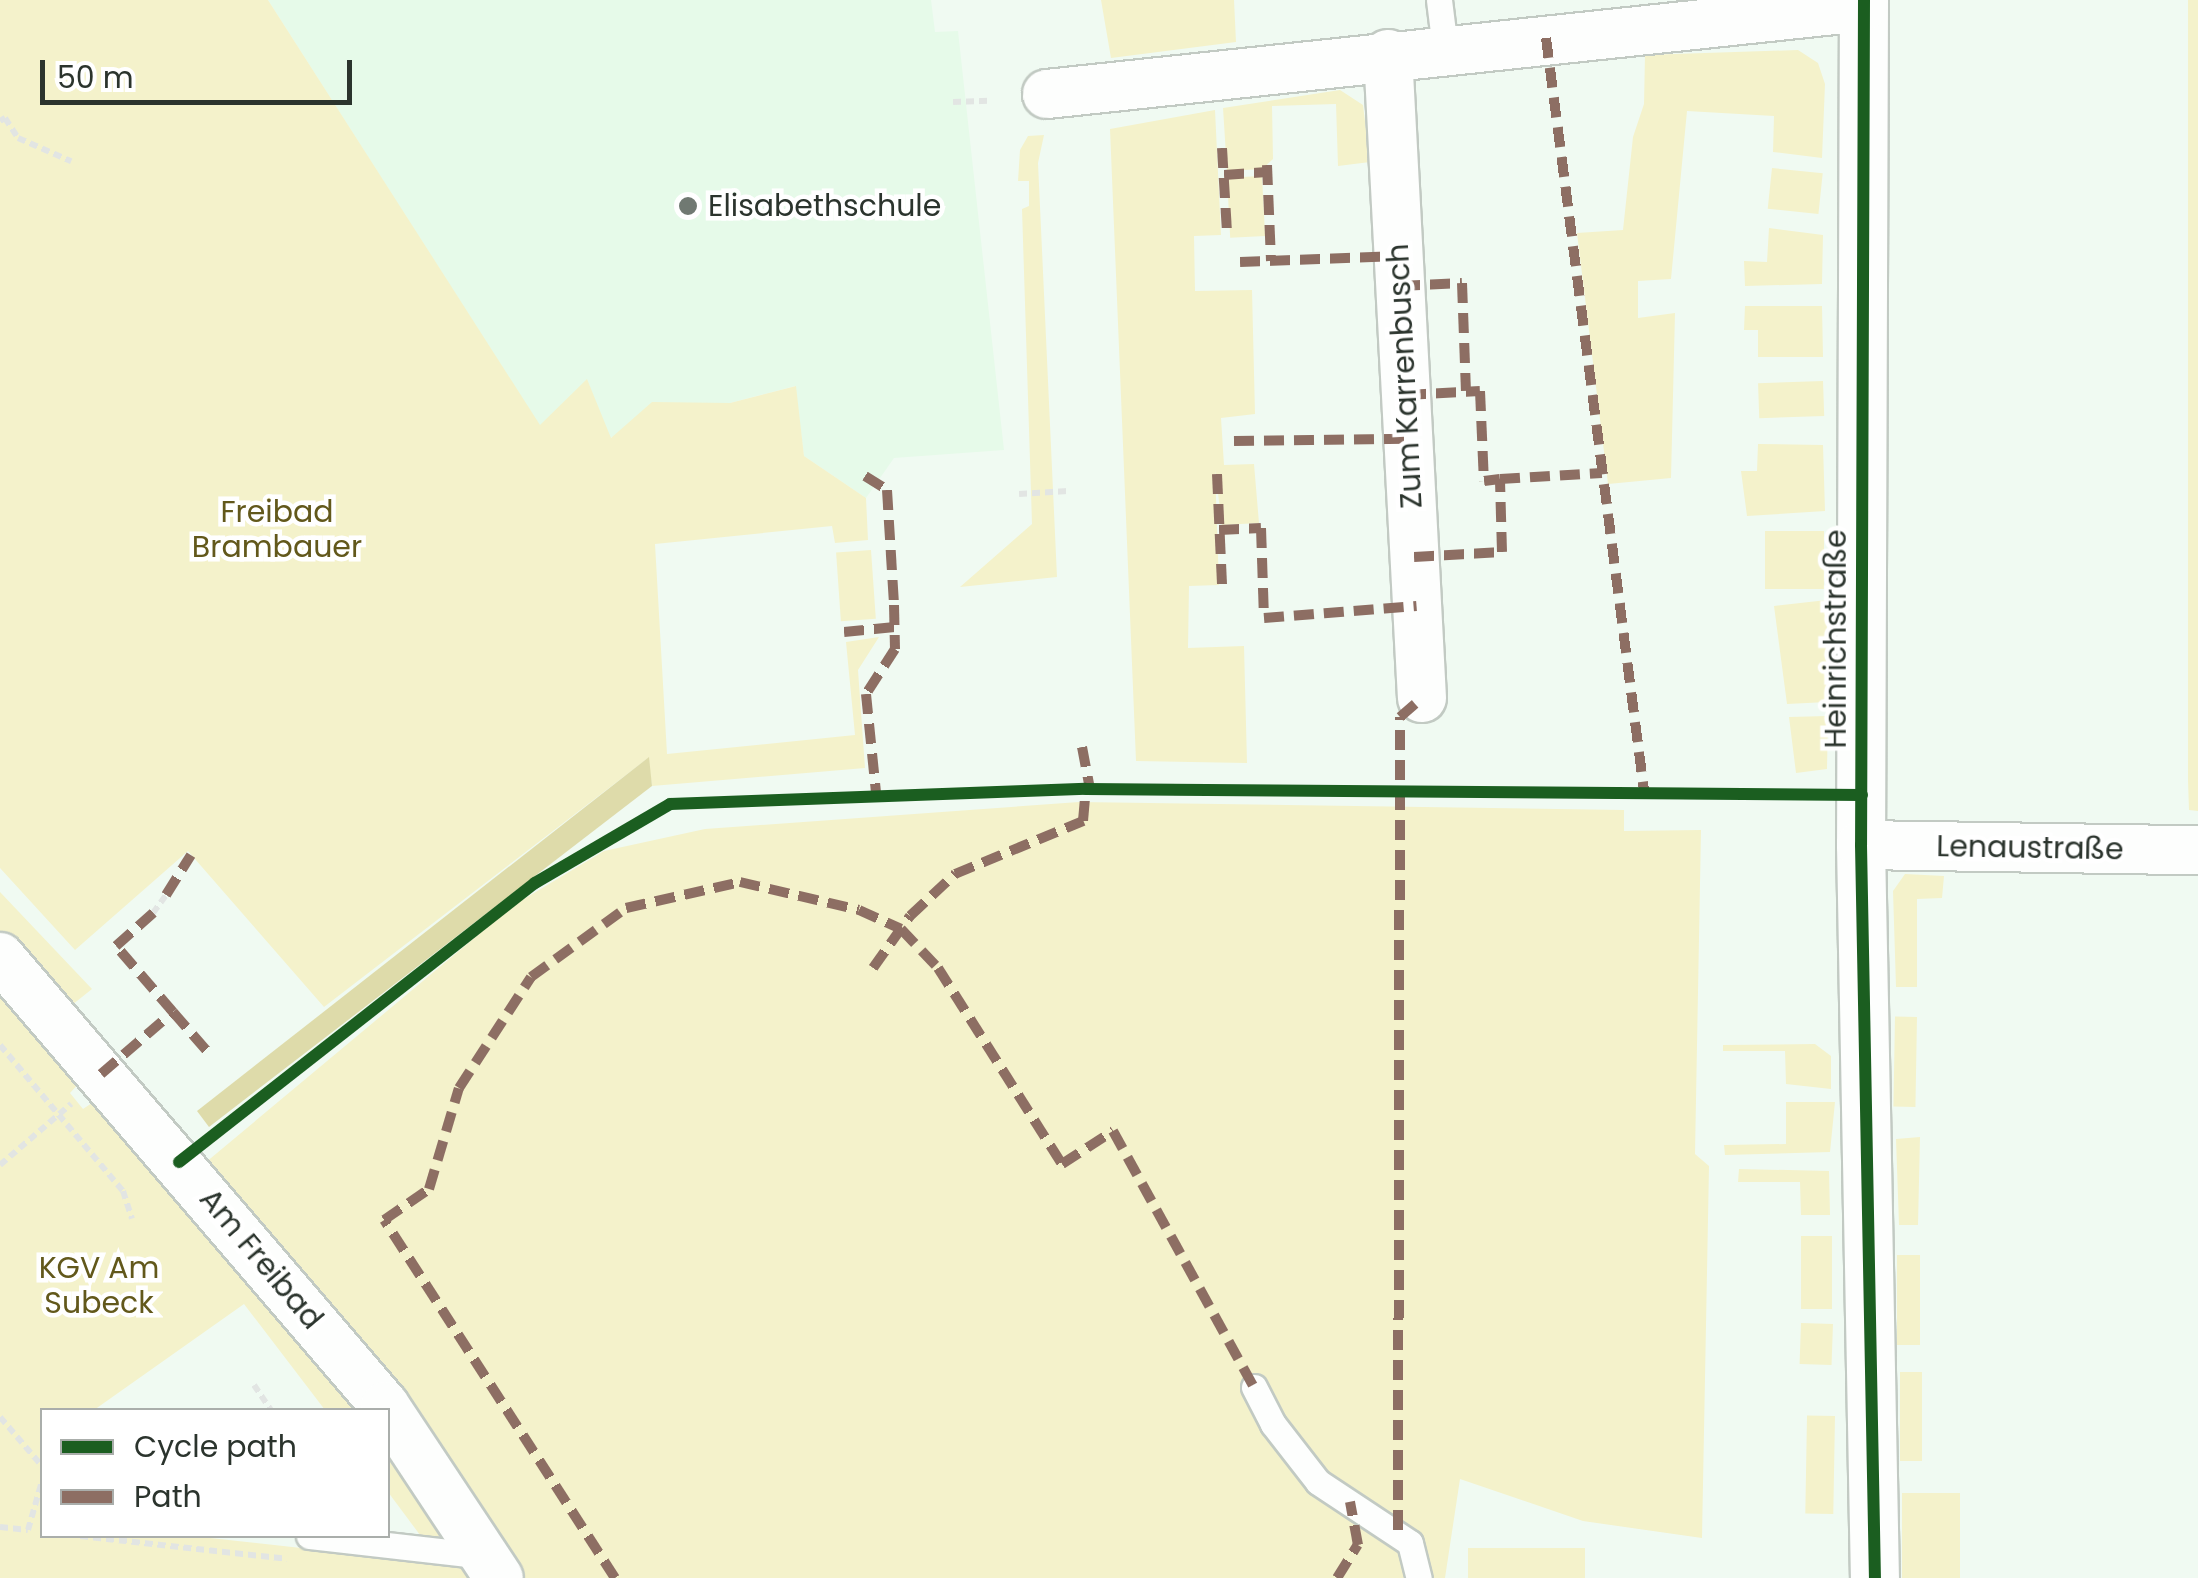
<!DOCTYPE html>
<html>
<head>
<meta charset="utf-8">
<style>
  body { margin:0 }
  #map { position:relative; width:2198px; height:1578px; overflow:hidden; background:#f0faf2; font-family:Poppins,sans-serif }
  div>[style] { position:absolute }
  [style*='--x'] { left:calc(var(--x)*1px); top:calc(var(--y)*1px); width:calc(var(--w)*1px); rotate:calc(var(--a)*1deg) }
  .built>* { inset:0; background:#e6fae9 }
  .green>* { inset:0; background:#f4f2cb; transform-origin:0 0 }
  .forest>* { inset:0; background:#dedbaa }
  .path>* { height:6px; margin-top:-3px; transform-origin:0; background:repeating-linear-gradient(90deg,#e2e5e3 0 8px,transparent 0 13px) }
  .roads { filter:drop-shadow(2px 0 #c2cac3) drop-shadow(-2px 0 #c2cac3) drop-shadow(0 2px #c2cac3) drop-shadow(0 -2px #c2cac3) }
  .service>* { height:25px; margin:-12.5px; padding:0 12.5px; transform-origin:12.5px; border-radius:12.5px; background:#fdfefd }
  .minor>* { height:48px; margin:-24px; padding:0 24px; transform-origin:24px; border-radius:24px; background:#fdfefd }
  .quiet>* { height:10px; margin-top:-5px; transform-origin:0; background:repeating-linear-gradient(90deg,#8d6e63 0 20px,transparent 0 30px) }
  .cycleway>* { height:12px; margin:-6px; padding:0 6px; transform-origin:6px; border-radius:6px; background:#1b5e20 }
  .dots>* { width:28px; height:28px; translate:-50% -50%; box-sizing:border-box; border:5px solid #fff; border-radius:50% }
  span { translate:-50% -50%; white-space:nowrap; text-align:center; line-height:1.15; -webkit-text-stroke:9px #fff; paint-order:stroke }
  .poi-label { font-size:30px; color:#2b342d }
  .left { translate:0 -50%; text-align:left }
  .street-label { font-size:30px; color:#2b342d }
  .park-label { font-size:30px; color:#62581b }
  .legend { position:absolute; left:40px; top:1408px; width:350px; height:130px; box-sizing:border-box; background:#fff; border:2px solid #aaaeab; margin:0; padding:12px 18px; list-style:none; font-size:30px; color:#2b342d }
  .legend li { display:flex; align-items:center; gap:20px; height:50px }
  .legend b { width:50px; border:2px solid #aaaeab }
  .scale { position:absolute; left:40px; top:60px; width:312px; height:45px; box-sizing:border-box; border:5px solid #2b342d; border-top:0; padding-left:12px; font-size:30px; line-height:35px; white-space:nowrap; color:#2b342d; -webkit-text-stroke:8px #fff; paint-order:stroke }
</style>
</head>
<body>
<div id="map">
  <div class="built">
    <i style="clip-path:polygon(268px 0,931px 0,935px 32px,958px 31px,1004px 450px,894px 458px,866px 498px,804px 456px,795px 386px,730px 403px,694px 404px,610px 438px,587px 380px,540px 426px)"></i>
  </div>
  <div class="green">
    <i style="clip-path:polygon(0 0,268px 0,540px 425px,587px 379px,611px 438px,652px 402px,730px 403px,796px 386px,804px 456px,866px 498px,868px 540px,835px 543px,832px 526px,655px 544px,667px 754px,855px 735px,846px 642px,879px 637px,858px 670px,865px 768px,652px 786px,648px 758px,324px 1007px,188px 851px,75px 950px,0 868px)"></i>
    <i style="clip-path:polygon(1101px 0,1234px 0,1236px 42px,1111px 58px)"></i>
    <i style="clip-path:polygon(2188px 0,2198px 0,2198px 811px,2189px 810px,2188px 781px)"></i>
    <i style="clip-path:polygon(1798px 50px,1818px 63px,1825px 84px,1822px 158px,1773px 152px,1774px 116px,1687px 111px,1671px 279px,1638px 281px,1638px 318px,1675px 313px,1671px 478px,1608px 484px,1577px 233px,1623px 230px,1633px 137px,1644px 104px,1645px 55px)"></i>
    <i style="clip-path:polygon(1340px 90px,1363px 105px,1370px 162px,1338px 166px,1336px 104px,1272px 106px,1273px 159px,1262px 169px,1227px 171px,1223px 108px)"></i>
    <i style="clip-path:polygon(1215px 110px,1221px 235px,1194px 236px,1195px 291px,1252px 290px,1255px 414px,1221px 418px,1224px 465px,1254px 464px,1259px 523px,1222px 525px,1215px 470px,1219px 585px,1189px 586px,1188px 648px,1244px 646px,1247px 763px,1136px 761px,1110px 129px)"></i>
    <i style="clip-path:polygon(1044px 135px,1038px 163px,1057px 577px,960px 587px,1032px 524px,1022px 209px,1029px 206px,1029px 181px,1018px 181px,1020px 150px,1028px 136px)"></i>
    <i style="left:1772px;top:168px;width:51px;height:41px;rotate:6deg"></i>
    <i style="left:1262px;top:176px;width:60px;height:35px;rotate:87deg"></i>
    <i style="clip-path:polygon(1769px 228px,1823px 235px,1822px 284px,1745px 286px,1744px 261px,1767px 262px)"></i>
    <i style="clip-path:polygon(1745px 306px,1822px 306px,1823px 357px,1758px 357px,1758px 330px,1744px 330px)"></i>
    <i style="left:1823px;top:381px;width:35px;height:65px;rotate:88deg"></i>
    <i style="clip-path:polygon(1758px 444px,1823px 445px,1825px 511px,1747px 516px,1741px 471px,1757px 471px)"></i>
    <i style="left:1824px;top:531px;width:58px;height:59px;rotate:90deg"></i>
    <i style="left:871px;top:550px;width:69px;height:35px;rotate:86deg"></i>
    <i style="clip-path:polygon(1827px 600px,1827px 702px,1787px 704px,1774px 606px)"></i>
    <i style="clip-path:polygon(1828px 716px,1827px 769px,1796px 773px,1789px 717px)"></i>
    <i style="clip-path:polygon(1079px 802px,1624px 810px,1624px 831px,1701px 830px,1695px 1154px,1709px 1166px,1702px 1538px,1583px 1521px,1460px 1479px,1445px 1578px,523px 1578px,461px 1482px,199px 1168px,514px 905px,604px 851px,705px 829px)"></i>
    <i style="clip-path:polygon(1905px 874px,1944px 876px,1942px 898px,1917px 899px,1917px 987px,1896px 987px,1893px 891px)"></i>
    <i style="clip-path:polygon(0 892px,92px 989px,62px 1013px,0 942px)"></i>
    <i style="clip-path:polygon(0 987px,82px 1080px,70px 1093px,83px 1109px,101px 1097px,368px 1410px,325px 1410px,244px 1304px,94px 1410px,42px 1410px,42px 1536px,192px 1536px,454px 1565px,485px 1578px,0 1578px)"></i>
    <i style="left:1917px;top:1017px;width:90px;height:22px;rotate:91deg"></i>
    <i style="clip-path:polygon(1815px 1044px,1831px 1056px,1831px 1089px,1786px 1084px,1785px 1051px,1723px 1051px,1723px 1045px)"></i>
    <i style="clip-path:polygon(1786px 1102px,1835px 1102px,1830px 1152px,1725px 1155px,1724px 1145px,1786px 1144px)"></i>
    <i style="clip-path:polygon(1920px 1137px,1918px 1225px,1899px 1225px,1896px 1139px)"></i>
    <i style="clip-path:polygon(1739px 1169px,1829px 1171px,1830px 1215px,1801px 1215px,1800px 1182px,1738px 1182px)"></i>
    <i style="left:1832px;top:1236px;width:73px;height:31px;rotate:90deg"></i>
    <i style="left:1897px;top:1255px;width:23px;height:90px"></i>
    <i style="left:1801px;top:1323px;width:32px;height:41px;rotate:2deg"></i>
    <i style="left:1900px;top:1372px;width:22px;height:89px"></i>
    <i style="left:1835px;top:1416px;width:98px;height:28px;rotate:91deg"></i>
    <i style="clip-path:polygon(388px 1433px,453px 1541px,423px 1539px,388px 1492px)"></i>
    <i style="left:1960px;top:1493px;width:85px;height:58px;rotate:90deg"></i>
    <i style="left:1468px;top:1548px;width:117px;height:30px"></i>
  </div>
  <div class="forest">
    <i style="clip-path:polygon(649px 757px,652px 786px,209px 1127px,197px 1111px)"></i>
  </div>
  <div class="path">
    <i style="--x:953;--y:102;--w:36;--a:-2"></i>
    <i style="--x:0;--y:121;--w:6;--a:-31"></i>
    <i style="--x:5;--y:118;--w:24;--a:57"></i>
    <i style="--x:18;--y:138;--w:58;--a:23.5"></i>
    <i style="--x:1019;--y:494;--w:49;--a:-3.5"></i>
    <i style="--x:153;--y:913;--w:22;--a:-54"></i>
    <i style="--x:0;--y:1045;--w:191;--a:49.9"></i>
    <i style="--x:123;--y:1191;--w:29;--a:72"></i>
    <i style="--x:0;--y:1165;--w:94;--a:-40.7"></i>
    <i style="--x:254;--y:1385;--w:30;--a:56"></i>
    <i style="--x:0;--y:1417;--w:65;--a:49.4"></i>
    <i style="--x:0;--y:1527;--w:28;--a:6"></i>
    <i style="--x:28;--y:1530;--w:51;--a:-74.1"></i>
    <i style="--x:80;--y:1536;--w:208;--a:6.3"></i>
  </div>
  <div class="roads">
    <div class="service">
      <i style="--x:1439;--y:0;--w:48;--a:82.9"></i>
      <i style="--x:1254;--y:1387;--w:42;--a:62.8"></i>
      <i style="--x:1273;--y:1424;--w:73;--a:52.2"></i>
      <i style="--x:1318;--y:1482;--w:110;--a:33.5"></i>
      <i style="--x:1410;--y:1543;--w:36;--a:76"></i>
      <i style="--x:309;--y:1536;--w:176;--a:6.5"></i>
    </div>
    <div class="minor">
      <i style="--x:1864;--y:0;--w:845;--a:90.2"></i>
      <i style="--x:1861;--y:845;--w:733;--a:88.91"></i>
      <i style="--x:1388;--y:54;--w:645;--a:86.98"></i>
      <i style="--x:1047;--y:94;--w:820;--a:-6.09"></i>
      <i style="--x:1861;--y:845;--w:337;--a:0.9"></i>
      <i style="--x:0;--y:957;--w:591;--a:49.39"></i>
      <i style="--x:385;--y:1406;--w:206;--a:56.5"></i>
    </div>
  </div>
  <div class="quiet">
    <i style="--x:1546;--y:38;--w:758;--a:82.58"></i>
    <i style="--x:1222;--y:148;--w:84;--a:86.6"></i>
    <i style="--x:1267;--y:165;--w:96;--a:87.6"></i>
    <i style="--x:1224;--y:175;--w:43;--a:-4"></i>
    <i style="--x:1240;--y:262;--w:159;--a:-2.2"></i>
    <i style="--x:1400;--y:286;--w:62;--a:-2.8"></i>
    <i style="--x:1462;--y:283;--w:108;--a:87.9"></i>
    <i style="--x:1406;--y:395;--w:74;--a:-3.1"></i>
    <i style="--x:1480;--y:391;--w:90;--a:87.5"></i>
    <i style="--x:1484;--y:481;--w:16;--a:-7"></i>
    <i style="--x:1234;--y:441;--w:174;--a:-0.7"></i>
    <i style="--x:1217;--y:474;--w:112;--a:87.4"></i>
    <i style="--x:865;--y:476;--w:26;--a:32"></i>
    <i style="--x:887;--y:490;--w:115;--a:86.5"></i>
    <i style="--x:894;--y:605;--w:44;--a:88.7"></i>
    <i style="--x:895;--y:649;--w:54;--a:122.8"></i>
    <i style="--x:866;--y:694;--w:99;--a:84.2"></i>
    <i style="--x:1219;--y:530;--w:42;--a:-2.7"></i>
    <i style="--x:1261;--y:528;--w:90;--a:88.1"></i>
    <i style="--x:1264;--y:618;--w:153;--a:-4.5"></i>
    <i style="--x:1414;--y:557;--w:88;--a:-3.3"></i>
    <i style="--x:1502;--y:552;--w:73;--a:-91.6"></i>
    <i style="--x:1500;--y:479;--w:102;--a:-3.4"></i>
    <i style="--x:844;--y:632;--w:51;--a:-5.6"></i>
    <i style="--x:1082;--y:747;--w:43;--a:79.2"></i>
    <i style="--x:166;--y:895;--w:47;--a:-58"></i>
    <i style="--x:873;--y:968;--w:64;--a:-54.6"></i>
    <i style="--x:910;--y:916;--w:62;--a:-43"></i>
    <i style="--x:955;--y:874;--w:139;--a:-22.5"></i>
    <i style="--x:1083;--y:821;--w:32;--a:-85"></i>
    <i style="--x:173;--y:1012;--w:52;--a:48.9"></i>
    <i style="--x:101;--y:1074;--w:95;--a:-40.7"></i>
    <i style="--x:173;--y:1012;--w:87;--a:-130.8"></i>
    <i style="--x:116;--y:946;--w:50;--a:-41.7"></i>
    <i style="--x:1398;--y:1530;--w:813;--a:-89.86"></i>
    <i style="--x:1400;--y:717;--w:29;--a:-41"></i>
    <i style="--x:615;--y:1578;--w:426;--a:-122.8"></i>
    <i style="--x:384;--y:1220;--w:55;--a:-34.6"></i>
    <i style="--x:429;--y:1189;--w:105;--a:-73.5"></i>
    <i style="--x:459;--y:1088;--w:132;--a:-57"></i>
    <i style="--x:531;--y:977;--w:117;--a:-36"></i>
    <i style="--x:626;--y:908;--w:117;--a:-12.8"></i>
    <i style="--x:740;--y:882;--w:122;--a:13.2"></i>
    <i style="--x:859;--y:910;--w:46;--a:24.3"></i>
    <i style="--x:901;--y:929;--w:54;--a:46.5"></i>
    <i style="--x:938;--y:968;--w:232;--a:57.7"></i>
    <i style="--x:1062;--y:1164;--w:61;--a:-32.9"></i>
    <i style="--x:1113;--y:1131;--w:292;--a:61.2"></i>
    <i style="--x:1337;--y:1578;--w:39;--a:-58"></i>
    <i style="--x:1358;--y:1545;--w:44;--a:-100.5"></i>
  </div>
  <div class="cycleway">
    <i style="--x:1864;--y:0;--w:845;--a:90.2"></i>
    <i style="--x:1861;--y:845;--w:733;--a:88.91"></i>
    <i style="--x:179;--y:1162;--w:452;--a:-38.1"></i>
    <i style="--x:535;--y:883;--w:156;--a:-30.3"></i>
    <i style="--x:670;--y:804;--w:416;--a:-2.1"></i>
    <i style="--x:1086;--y:789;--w:776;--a:0.44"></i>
  </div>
  <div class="dots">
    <i style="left:688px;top:206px;background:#707972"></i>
  </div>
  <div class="poi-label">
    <span class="left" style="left:708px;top:206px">Elisabethschule</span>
  </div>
  <div class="street-label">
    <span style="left:1405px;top:376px;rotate:-93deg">Zum Karrenbusch</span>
    <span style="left:1836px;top:639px;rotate:-90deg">Heinrichstraße</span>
    <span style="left:2030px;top:848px;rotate:1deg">Lenaustraße</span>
    <span style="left:261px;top:1259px;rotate:50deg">Am Freibad</span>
  </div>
  <div class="park-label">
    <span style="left:277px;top:529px">Freibad<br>Brambauer</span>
    <span style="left:99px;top:1285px">KGV Am<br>Subeck</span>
  </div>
  <ul class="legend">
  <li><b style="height:12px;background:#1b5e20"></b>Cycle path</li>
  <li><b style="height:12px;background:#8d6e63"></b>Path</li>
  </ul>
  <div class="scale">50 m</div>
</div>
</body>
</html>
